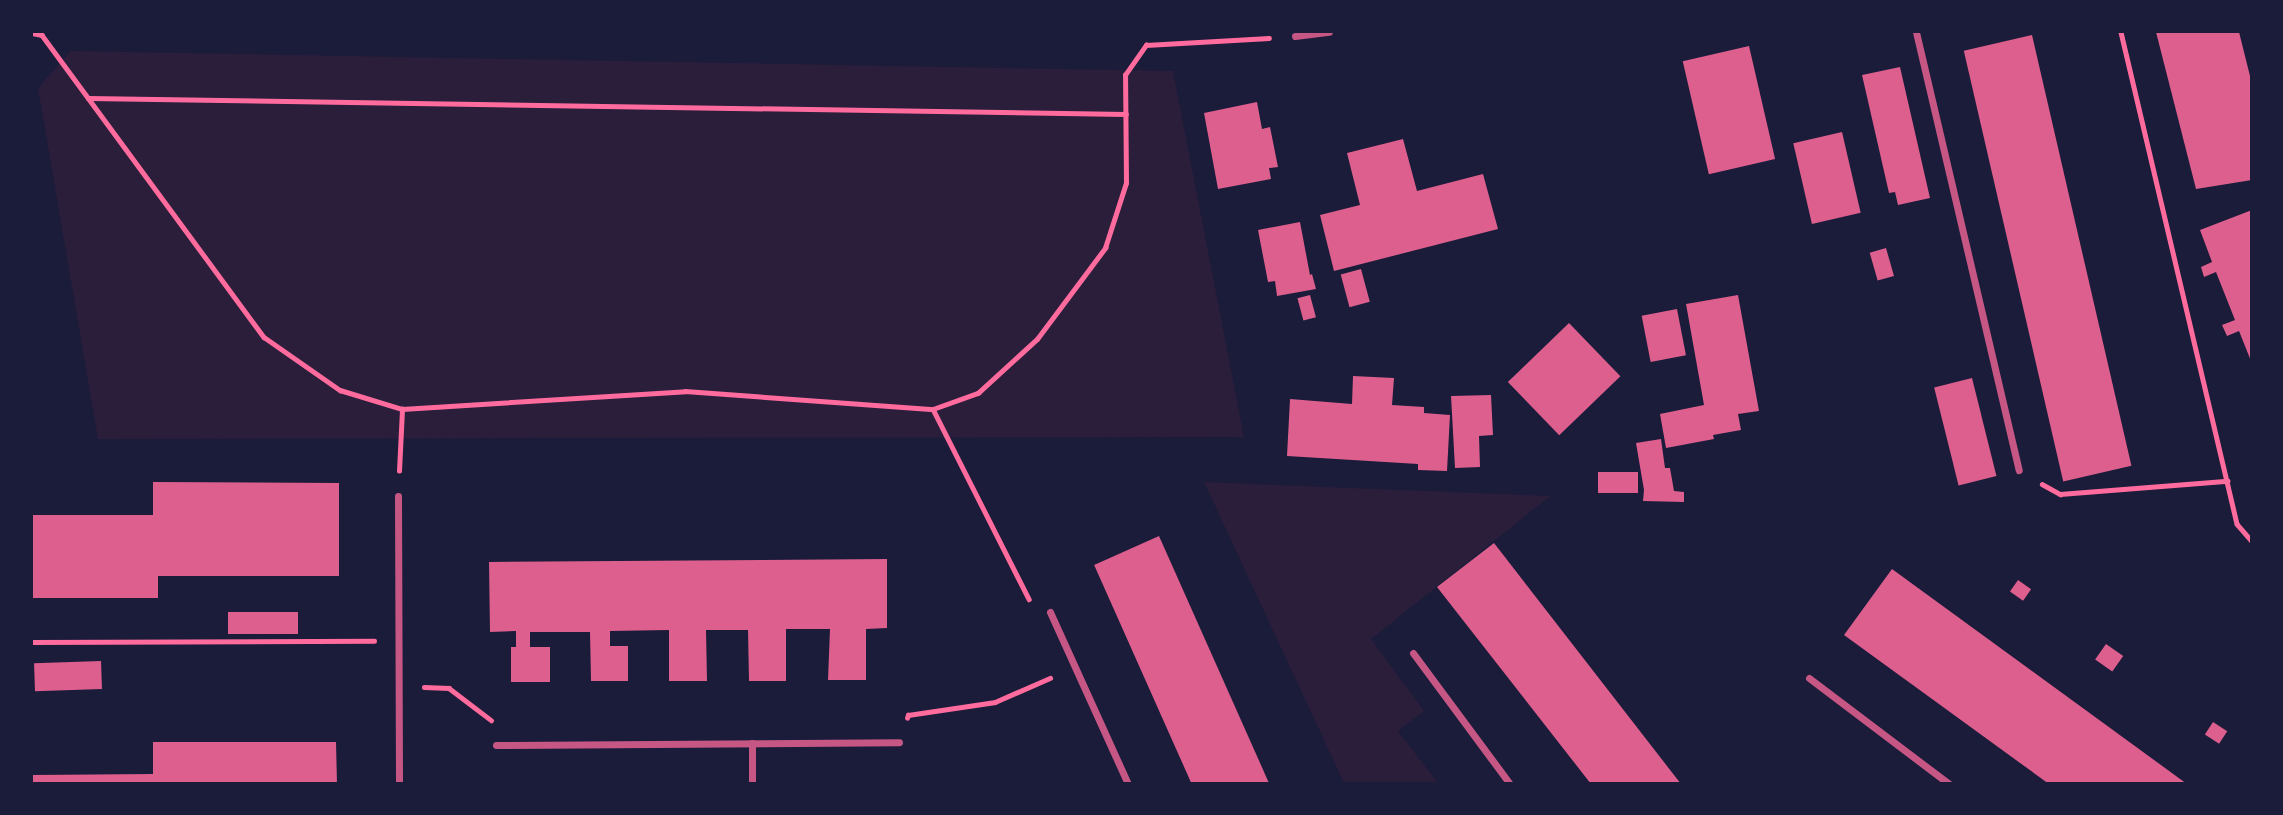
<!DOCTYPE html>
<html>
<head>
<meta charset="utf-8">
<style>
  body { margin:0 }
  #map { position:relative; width:2283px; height:815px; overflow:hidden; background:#1b1b3a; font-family:"IBM Plex Sans",sans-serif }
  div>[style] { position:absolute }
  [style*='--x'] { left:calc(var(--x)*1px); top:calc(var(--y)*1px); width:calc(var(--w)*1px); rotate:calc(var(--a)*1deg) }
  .green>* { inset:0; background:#2a1e3b }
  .building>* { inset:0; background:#dd5f8e; transform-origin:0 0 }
  .path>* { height:4.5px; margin:-2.25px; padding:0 2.25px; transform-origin:2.25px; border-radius:2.25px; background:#ff6b9d }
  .minor>* { height:7px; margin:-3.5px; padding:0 3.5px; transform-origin:3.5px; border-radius:3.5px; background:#c65784 }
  span { translate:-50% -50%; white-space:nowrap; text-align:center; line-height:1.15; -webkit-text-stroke:5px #1b1b3a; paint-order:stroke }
  .frame { position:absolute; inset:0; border:33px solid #1b1b3a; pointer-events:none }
</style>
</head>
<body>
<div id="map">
  <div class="green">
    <i style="clip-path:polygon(71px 51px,1173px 71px,1244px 437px,98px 439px,38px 88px)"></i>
    <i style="clip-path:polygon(1204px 482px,1550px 496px,1371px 639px,1424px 711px,1398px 731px,1438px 783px,1344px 783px)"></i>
  </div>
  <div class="building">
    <i style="clip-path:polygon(2156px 32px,2239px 32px,2252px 84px,2252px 180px,2196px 189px)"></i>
    <i style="left:2032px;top:35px;width:442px;height:70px;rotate:77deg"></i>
    <i style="left:1749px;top:46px;width:116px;height:68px;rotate:77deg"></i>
    <i style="clip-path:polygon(1900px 67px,1930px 198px,1898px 205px,1895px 192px,1889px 193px,1862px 75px)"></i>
    <i style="clip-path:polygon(1257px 102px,1262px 129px,1270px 127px,1278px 167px,1269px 168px,1271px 179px,1218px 189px,1204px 113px)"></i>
    <i style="left:1842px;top:132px;width:83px;height:50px;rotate:77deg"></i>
    <i style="clip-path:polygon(1403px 139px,1417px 191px,1483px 174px,1498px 229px,1334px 271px,1320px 215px,1360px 205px,1347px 153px)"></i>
    <i style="clip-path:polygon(2252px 210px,2252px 361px,2251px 361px,2239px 331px,2227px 336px,2222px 325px,2235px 320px,2216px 272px,2204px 277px,2201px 267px,2212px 262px,2200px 230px)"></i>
    <i style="clip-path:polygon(1300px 222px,1310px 275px,1312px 274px,1316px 289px,1277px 296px,1275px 281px,1268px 282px,1258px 230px)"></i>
    <i style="left:1886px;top:248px;width:29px;height:17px;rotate:74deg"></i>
    <i style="left:1361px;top:269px;width:34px;height:21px;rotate:75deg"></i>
    <i style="left:1310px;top:295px;width:23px;height:13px;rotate:75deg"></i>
    <i style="clip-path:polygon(1738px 295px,1759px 411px,1738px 414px,1741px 430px,1713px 435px,1714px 439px,1666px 448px,1660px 414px,1704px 405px,1686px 304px)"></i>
    <i style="left:1677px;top:309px;width:47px;height:36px;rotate:79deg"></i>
    <i style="left:1569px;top:323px;width:74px;height:85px;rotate:46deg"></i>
    <i style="clip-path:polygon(1353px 376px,1394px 378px,1392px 405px,1424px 407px,1424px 413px,1450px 415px,1447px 471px,1418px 470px,1418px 464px,1287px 456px,1290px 399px,1352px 404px)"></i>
    <i style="left:1972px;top:378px;width:101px;height:39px;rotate:76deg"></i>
    <i style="clip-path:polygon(1491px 395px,1493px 435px,1479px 436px,1480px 467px,1455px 468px,1451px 396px)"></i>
    <i style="clip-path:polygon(1661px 439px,1665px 468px,1670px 468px,1674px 491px,1684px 492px,1684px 502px,1643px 501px,1644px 490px,1636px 443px)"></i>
    <i style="left:1598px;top:472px;width:40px;height:21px"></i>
    <i style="clip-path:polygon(153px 482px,339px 483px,339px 576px,158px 576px,158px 598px,32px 598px,32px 515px,153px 515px)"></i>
    <i style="left:1159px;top:536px;width:273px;height:71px;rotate:66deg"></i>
    <i style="clip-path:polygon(1494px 543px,1681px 784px,1591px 784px,1437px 587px)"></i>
    <i style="clip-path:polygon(887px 559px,887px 628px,866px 629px,866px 680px,828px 680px,830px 629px,786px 629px,786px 681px,749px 681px,748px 630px,706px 630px,707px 681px,669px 681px,669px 630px,610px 631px,610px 646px,628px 646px,628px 681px,591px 681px,590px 632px,530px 632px,530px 647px,550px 647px,550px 682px,511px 682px,511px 647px,516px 647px,516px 631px,490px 632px,489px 562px)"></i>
    <i style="clip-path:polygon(1892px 569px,2187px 784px,2049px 784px,1844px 635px)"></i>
    <i style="left:2018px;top:580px;width:16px;height:14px;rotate:35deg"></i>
    <i style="left:228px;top:612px;width:70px;height:22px"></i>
    <i style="left:2106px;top:644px;width:21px;height:19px;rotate:35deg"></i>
    <i style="left:101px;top:661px;width:28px;height:67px;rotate:88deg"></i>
    <i style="left:2213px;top:722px;width:17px;height:15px;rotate:33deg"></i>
    <i style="clip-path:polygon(153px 742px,336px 742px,337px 784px,32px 784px,32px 775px,153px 774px)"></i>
  </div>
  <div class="path">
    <i style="--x:2121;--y:32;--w:505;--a:76.73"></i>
    <i style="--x:2237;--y:524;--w:23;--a:49"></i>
    <i style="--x:32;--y:33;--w:10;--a:11"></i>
    <i style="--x:42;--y:35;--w:375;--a:53.7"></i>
    <i style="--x:264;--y:337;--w:93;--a:34.9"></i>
    <i style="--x:340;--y:390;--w:65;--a:17"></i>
    <i style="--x:402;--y:409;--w:284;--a:-3.6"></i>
    <i style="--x:685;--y:391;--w:249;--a:4.2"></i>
    <i style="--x:933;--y:409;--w:48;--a:-19.6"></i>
    <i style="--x:978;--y:393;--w:80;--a:-42.5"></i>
    <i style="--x:1037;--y:339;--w:114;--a:-53.2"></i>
    <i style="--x:1105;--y:248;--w:68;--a:-72.1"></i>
    <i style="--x:1126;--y:183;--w:108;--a:-90.5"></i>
    <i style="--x:1125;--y:75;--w:37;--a:-55"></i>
    <i style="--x:1146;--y:45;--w:123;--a:-3.3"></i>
    <i style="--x:88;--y:98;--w:1038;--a:0.88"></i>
    <i style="--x:933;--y:409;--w:213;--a:63.2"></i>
    <i style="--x:399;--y:471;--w:62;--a:-87.2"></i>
    <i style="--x:2042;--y:484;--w:21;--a:29"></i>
    <i style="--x:2060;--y:494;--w:168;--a:-4.5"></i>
    <i style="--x:32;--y:642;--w:342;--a:-0.2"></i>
    <i style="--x:424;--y:687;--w:25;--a:2"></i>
    <i style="--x:449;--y:688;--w:53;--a:37.3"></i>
    <i style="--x:907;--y:718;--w:3;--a:-72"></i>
    <i style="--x:908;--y:715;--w:88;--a:-8.5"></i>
    <i style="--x:995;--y:702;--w:60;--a:-23.6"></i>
  </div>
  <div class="minor">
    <i style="--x:1916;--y:32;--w:450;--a:76.8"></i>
    <i style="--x:1295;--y:36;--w:34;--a:-7"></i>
    <i style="--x:398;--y:496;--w:288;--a:89.8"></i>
    <i style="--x:1050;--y:612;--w:189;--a:65.6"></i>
    <i style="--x:1413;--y:653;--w:163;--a:53.5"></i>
    <i style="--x:1809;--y:678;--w:176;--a:37.1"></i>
    <i style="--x:752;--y:743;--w:41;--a:90"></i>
    <i style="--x:496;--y:745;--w:403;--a:-0.4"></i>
  </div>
  <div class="frame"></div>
</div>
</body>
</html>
